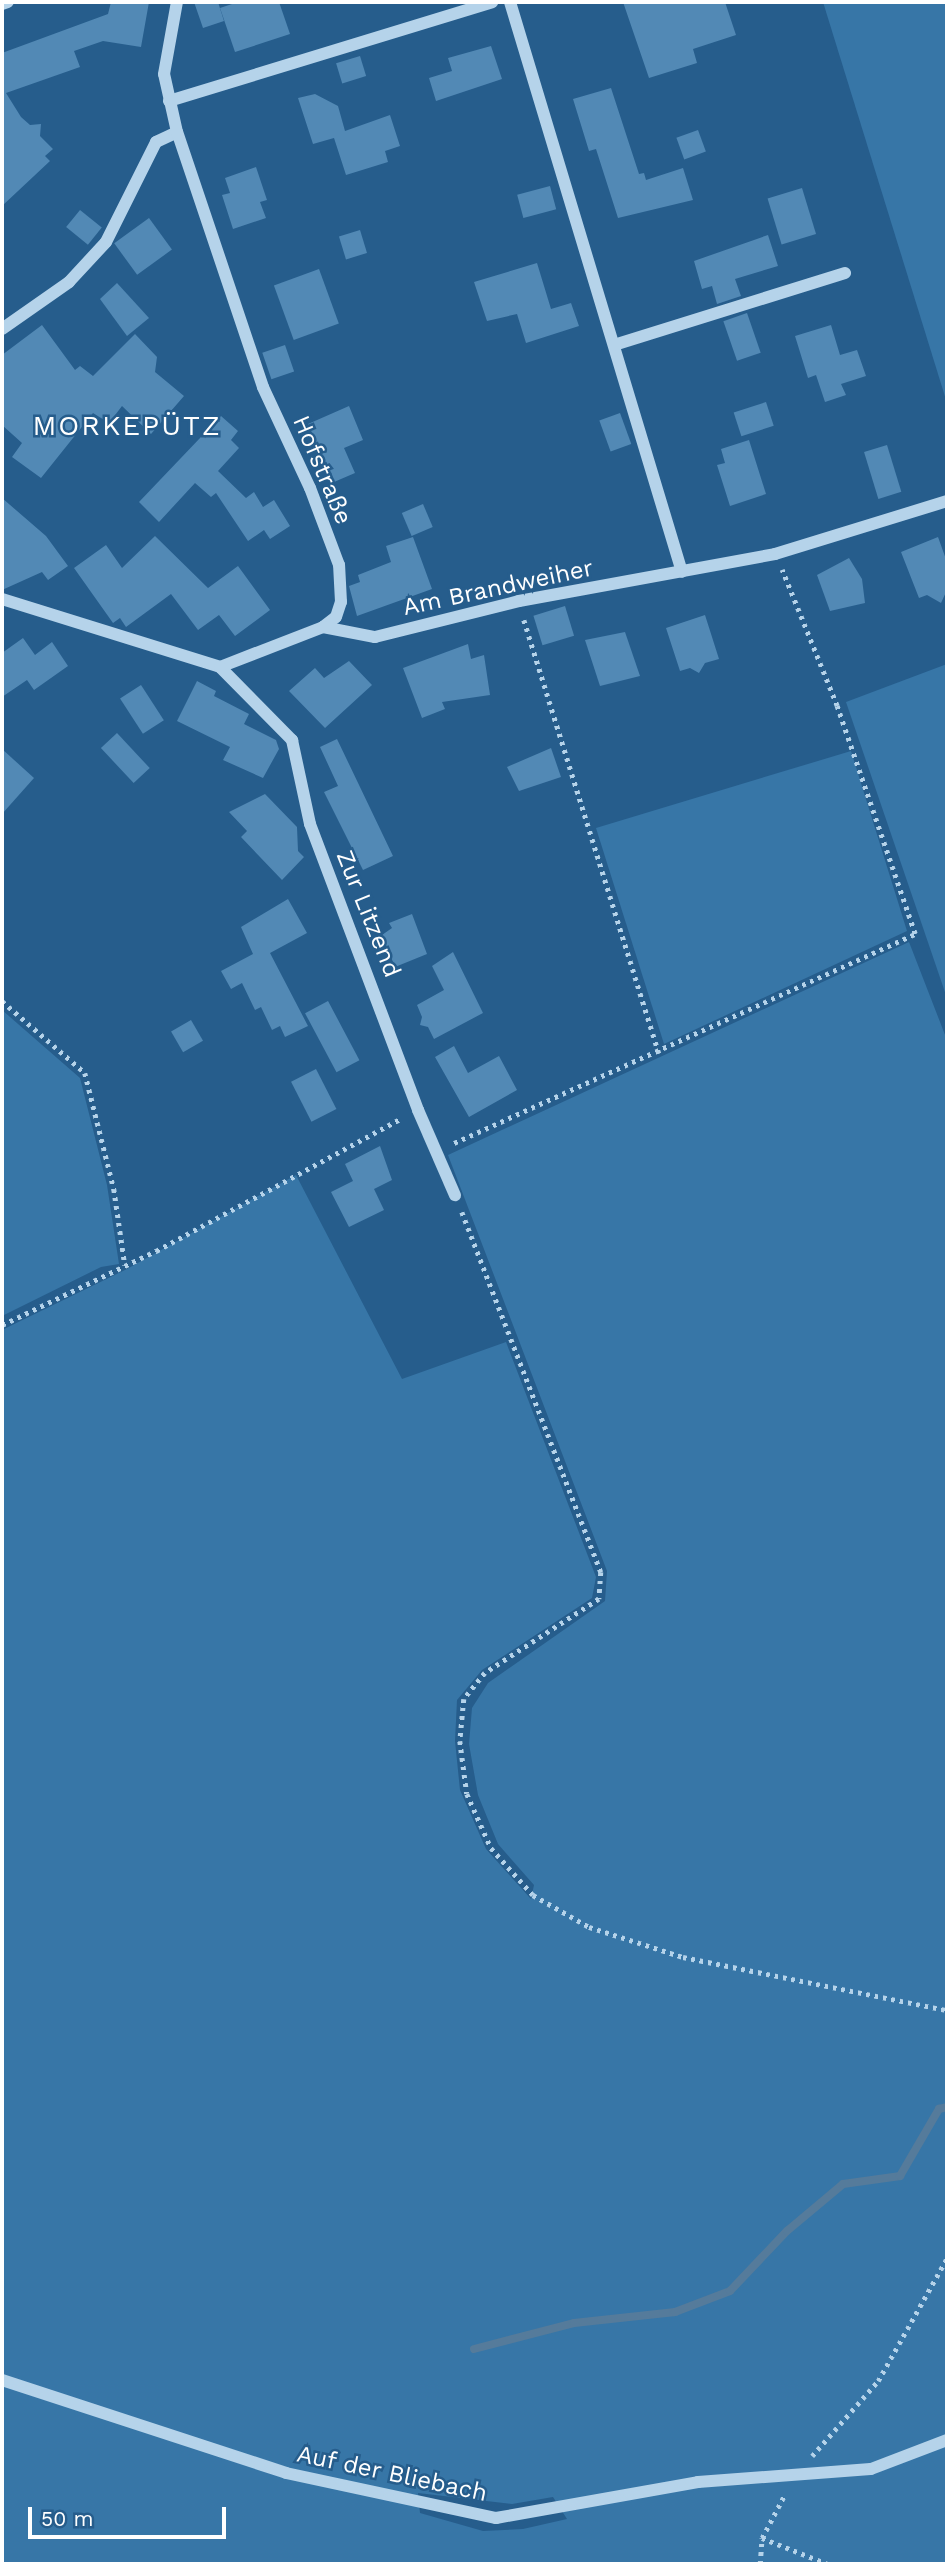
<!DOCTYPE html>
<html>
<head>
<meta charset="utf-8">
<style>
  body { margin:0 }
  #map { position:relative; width:949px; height:2566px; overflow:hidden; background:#265d8c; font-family:"Work Sans",sans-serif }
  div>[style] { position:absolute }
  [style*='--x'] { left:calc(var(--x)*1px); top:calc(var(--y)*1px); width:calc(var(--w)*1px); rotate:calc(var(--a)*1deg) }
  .green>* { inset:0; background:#3776a7 }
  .stream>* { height:8px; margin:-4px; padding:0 4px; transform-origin:4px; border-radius:4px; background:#557b9b }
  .building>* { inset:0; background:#5289b5; transform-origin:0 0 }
  .path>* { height:4.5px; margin-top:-2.25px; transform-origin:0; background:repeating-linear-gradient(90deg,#b5d3ea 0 3.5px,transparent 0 8.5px) }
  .minor>* { height:12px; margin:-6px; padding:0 6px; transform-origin:6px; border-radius:6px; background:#b5d3ea }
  span { translate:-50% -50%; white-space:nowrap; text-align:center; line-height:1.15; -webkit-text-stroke:5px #265d8c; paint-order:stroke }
  .street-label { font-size:24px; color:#fff }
  .quarter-label { font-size:28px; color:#fff; letter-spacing:2px }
  .frame { position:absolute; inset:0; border:4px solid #fff; pointer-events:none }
  .scale { position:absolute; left:28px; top:2507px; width:198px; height:32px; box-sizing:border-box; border:4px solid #fff; border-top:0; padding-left:9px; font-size:21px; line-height:24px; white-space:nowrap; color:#fff; -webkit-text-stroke:5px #265d8c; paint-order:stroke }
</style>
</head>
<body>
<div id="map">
  <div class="green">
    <i style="clip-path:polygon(823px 2px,947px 2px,947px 403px)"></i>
    <i style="clip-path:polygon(947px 664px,947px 998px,846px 702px)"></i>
    <i style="clip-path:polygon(851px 751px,907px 931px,664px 1044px,596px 828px)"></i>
    <i style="clip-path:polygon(evenodd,909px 942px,947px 1040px,947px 2564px,2px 2564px,2px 1330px,127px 1269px,296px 1175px,402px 1379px,506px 1342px,596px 1577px,592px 1598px,482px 1670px,457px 1700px,455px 1741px,460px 1790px,486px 1849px,531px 1899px,534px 1885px,498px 1844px,478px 1795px,469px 1744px,472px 1708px,488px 1683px,605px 1601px,607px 1571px,448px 1155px,909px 942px,418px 2493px,512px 2504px,553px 2497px,567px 2519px,523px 2529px,483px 2531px,420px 2513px,418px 2493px)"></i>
    <i style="clip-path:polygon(2px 1010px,80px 1078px,107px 1185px,119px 1264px,101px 1267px,2px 1316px)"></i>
  </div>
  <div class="stream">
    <i style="--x:474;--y:2349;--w:103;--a:-14.6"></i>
    <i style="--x:574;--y:2323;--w:102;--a:-6.2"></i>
    <i style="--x:675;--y:2312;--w:59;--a:-20.9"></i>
    <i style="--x:730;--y:2291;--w:83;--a:-46.5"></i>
    <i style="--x:787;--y:2231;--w:73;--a:-40"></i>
    <i style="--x:843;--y:2184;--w:58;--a:-8"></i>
    <i style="--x:900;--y:2176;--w:78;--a:-59.8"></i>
    <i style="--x:939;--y:2109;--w:8;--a:-14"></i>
  </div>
  <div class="building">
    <i style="clip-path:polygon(111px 2px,149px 2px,141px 47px,103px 41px,74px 51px,80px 67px,6px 93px,21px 117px,30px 125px,41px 124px,40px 136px,53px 149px,45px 156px,50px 161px,2px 206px,2px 53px,108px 14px)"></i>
    <i style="clip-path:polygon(194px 2px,218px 2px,224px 21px,203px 28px)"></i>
    <i style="clip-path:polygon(238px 2px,279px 2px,290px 34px,235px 52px,220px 8px)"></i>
    <i style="clip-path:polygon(623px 2px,725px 2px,736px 35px,693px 49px,697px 63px,649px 78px)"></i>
    <i style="clip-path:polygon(491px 46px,502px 79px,436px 101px,429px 78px,452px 71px,448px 58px)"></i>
    <i style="left:360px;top:56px;width:21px;height:25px;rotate:73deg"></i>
    <i style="clip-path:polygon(611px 88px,639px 174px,644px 173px,646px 180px,683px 168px,693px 200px,618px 218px,596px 149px,589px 151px,573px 99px)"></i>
    <i style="clip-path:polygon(315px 94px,338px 106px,345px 131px,390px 115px,400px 146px,385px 151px,388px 162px,346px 175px,334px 138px,313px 144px,298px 98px)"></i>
    <i style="left:698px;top:130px;width:23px;height:23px;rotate:70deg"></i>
    <i style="clip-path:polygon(256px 167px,267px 200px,260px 202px,266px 218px,233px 229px,222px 195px,230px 193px,225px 178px)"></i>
    <i style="left:550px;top:186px;width:24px;height:34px;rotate:75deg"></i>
    <i style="left:802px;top:188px;width:48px;height:36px;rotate:73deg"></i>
    <i style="left:80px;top:210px;width:28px;height:22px;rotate:39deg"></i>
    <i style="left:149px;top:218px;width:39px;height:43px;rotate:54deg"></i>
    <i style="left:360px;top:230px;width:24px;height:22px;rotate:73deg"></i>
    <i style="clip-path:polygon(768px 235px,778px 266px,735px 279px,741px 296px,717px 304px,712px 286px,702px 289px,694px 261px)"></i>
    <i style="clip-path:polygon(537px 263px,551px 309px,571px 303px,579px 326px,526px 343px,517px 314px,487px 321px,474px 282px)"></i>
    <i style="left:319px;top:269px;width:58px;height:48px;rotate:70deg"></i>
    <i style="clip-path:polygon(117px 283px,149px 318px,127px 336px,100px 299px)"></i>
    <i style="left:747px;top:313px;width:42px;height:25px;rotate:71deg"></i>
    <i style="clip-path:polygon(42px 325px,75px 370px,80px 366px,93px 376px,135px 334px,157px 357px,155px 372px,184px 396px,151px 434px,122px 406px,109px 423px,93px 413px,41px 478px,12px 457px,22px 443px,2px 425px,2px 355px)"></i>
    <i style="clip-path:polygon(831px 325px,840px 355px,857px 350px,866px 376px,841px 384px,846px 395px,825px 402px,816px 375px,808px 378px,795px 336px)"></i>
    <i style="left:285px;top:345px;width:28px;height:24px;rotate:71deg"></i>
    <i style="left:766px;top:402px;width:25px;height:34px;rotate:72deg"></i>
    <i style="clip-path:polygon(349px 406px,363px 440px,344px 448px,355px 473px,334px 482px,308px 424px)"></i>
    <i style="left:620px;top:413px;width:33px;height:22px;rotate:70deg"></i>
    <i style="clip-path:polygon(221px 416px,238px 431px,231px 440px,239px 448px,218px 471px,246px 498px,254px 492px,263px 507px,274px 500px,290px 526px,270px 539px,264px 530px,248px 541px,216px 493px,211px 497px,195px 483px,159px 522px,139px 502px)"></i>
    <i style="clip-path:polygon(749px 440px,766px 494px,730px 506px,717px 465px,725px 463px,721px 449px)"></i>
    <i style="left:887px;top:445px;width:49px;height:24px;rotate:73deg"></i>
    <i style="clip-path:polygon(2px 498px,46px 536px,68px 566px,48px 580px,42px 572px,2px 590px)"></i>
    <i style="left:423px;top:504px;width:25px;height:23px;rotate:67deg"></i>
    <i style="clip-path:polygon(155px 536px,208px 588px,238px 566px,270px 610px,235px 636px,219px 615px,198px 630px,171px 594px,126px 627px,120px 618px,113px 623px,74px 568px,106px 545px,122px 568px)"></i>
    <i style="clip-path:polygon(413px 537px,432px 589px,357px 616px,349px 586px,360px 582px,358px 575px,391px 562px,386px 546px)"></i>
    <i style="clip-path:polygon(938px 537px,947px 562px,947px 590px,941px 603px,927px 595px,919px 598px,901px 552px)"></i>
    <i style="clip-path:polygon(849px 558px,862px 579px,865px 603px,830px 611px,817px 575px)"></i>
    <i style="left:565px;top:606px;width:31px;height:33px;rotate:73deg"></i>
    <i style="clip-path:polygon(705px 615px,719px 659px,705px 663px,699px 673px,690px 668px,680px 671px,666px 628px)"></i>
    <i style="clip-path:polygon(625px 632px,640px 676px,600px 686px,585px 640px)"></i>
    <i style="clip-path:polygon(23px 638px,35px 655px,52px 642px,68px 666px,34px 690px,27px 680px,2px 697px,2px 653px)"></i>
    <i style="clip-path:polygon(468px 644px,471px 659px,484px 655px,490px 695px,442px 702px,445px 709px,422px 718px,403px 668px)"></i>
    <i style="clip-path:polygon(349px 661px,372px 685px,325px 728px,289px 691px,315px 668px,324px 678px)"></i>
    <i style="clip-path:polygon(197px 681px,216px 691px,214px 696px,249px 714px,244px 724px,276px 740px,279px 749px,263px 778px,223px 760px,230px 747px,177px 721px)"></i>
    <i style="left:141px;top:685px;width:42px;height:25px;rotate:57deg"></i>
    <i style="left:117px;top:733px;width:48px;height:22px;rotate:47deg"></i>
    <i style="clip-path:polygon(337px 739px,393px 856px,363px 870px,324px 792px,338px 786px,320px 747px)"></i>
    <i style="clip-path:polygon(551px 748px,561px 777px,519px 791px,507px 767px)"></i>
    <i style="clip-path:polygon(2px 749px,34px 778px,2px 814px)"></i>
    <i style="clip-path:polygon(265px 794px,297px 827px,298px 851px,304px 857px,282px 880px,241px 837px,247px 831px,229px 812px)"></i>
    <i style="clip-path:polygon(288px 899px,307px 933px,270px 953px,308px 1026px,285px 1037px,280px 1026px,272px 1030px,261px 1007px,255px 1010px,242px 983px,231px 989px,221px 971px,253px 954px,241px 927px)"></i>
    <i style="clip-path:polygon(412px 914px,427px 954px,395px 967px,382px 935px,392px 928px,389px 923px)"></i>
    <i style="clip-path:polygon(453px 952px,483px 1013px,434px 1039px,428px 1027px,420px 1025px,422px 1017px,417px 1005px,444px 990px,432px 966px)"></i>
    <i style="left:328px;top:1001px;width:67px;height:26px;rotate:62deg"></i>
    <i style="left:191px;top:1020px;width:24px;height:23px;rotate:60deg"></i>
    <i style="clip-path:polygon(454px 1046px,468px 1073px,499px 1056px,517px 1090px,469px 1117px,435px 1057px)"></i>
    <i style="left:316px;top:1069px;width:45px;height:28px;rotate:63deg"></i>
    <i style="clip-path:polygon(380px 1146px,392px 1180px,374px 1189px,384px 1210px,349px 1227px,331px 1192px,353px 1181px,345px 1164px)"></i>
  </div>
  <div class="path">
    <i style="--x:524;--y:620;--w:454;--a:72.7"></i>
    <i style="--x:2;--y:1001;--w:110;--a:40.9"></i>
    <i style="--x:85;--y:1073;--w:120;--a:76"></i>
    <i style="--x:114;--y:1189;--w:77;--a:81.8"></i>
    <i style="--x:454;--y:1143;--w:506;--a:-24.39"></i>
    <i style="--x:915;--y:934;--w:241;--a:-108.9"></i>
    <i style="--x:837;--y:706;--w:147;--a:-112"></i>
    <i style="--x:462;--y:1212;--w:386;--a:68.9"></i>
    <i style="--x:601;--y:1572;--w:27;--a:94"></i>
    <i style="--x:599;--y:1599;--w:136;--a:147"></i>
    <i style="--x:485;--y:1673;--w:33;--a:129"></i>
    <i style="--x:464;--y:1699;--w:42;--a:95.4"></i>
    <i style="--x:460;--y:1741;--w:53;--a:82.5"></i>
    <i style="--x:467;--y:1794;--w:59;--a:66"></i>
    <i style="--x:491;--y:1848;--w:63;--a:48.2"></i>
    <i style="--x:533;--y:1895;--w:64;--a:29.7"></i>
    <i style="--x:589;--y:1927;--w:99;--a:17.7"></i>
    <i style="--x:683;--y:1957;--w:269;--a:11.4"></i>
    <i style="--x:2;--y:1325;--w:171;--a:-25.7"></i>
    <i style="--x:156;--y:1251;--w:280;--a:-28.4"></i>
    <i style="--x:812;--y:2456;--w:100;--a:-48.7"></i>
    <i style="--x:878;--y:2381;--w:141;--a:-60.7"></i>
    <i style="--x:762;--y:2538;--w:71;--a:21.5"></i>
    <i style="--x:760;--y:2564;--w:26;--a:-86"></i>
    <i style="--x:762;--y:2538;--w:50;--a:-62.4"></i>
  </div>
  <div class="minor">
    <i style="--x:510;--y:2;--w:595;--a:73.21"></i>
    <i style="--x:2;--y:4;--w:6;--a:-18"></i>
    <i style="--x:169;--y:101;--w:338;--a:-17"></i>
    <i style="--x:2;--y:329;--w:82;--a:-35"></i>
    <i style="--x:69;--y:282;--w:54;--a:-47.2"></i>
    <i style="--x:106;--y:242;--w:112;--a:-63.4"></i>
    <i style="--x:156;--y:142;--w:23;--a:-25"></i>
    <i style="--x:614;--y:345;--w:242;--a:-17.3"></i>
    <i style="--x:2;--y:599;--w:228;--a:17.3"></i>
    <i style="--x:220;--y:667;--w:110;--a:-21.2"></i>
    <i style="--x:323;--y:627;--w:16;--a:-38"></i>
    <i style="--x:336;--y:617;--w:16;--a:-72"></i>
    <i style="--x:341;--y:602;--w:37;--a:-93"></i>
    <i style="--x:339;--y:565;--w:82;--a:-110.6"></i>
    <i style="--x:310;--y:488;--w:111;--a:-115"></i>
    <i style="--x:263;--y:387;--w:269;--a:-108.6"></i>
    <i style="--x:177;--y:132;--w:59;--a:-102.6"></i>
    <i style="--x:164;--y:74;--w:73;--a:-79.8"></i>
    <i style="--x:323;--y:627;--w:53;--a:10.9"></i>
    <i style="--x:375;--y:637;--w:148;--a:-14"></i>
    <i style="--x:519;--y:601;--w:260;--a:-10.4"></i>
    <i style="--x:775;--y:554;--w:180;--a:-17.1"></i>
    <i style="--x:220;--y:667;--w:103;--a:45.4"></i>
    <i style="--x:292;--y:740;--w:86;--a:77.9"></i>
    <i style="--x:310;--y:824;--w:306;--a:69.3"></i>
    <i style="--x:418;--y:1110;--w:93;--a:66.5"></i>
    <i style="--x:2;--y:2380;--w:299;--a:18.1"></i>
    <i style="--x:286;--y:2473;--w:215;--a:12.1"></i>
    <i style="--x:496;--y:2518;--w:205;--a:-10.1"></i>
    <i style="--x:698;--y:2482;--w:173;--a:-4.3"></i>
    <i style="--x:871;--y:2469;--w:81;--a:-20.9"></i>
  </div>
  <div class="street-label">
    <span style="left:322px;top:470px;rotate:67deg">Hofstraße</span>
    <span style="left:498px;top:588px;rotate:-12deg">Am Brandweiher</span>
    <span style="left:368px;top:914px;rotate:68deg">Zur Litzend</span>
    <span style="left:392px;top:2474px;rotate:12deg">Auf der Bliebach</span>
  </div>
  <div class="quarter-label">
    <span style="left:127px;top:426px">MORKEPÜTZ</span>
  </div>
  <div class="frame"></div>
  <div class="scale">50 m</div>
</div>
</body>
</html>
